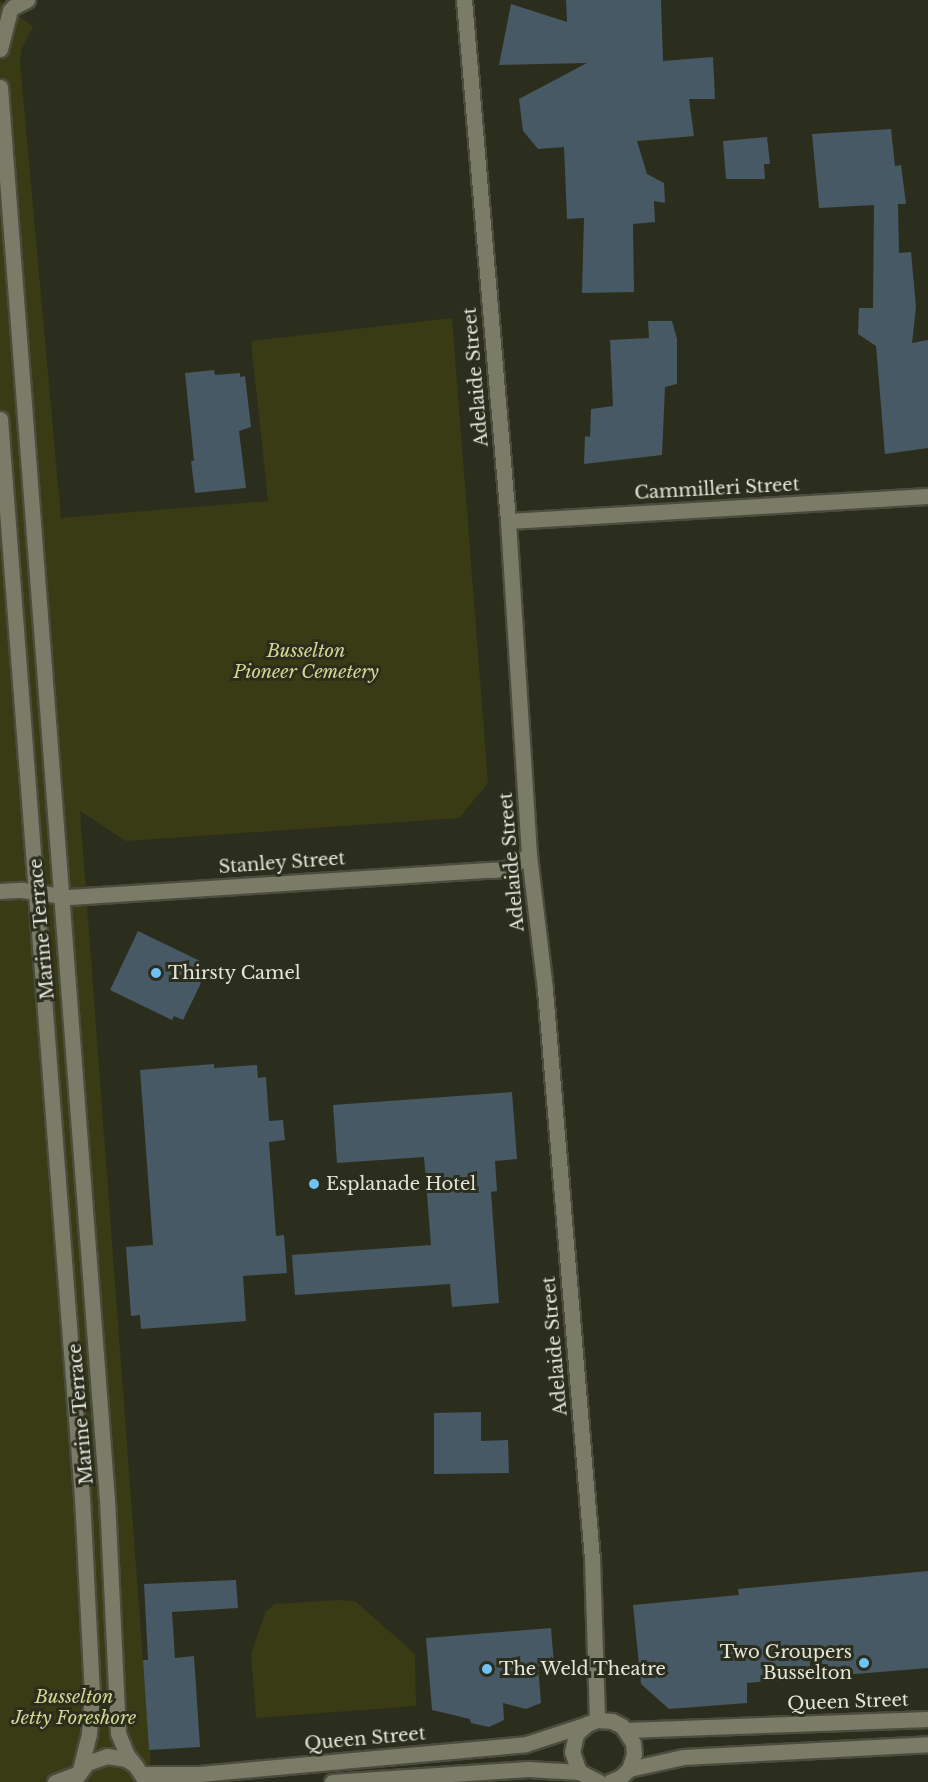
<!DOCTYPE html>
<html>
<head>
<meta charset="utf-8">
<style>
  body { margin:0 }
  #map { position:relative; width:928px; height:1782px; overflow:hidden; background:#2c2e1d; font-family:"Libre Baskerville",serif }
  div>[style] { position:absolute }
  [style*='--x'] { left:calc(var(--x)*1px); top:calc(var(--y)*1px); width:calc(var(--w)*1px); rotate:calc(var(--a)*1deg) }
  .green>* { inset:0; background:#393b14 }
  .building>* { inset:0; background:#475964 }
  .roads { filter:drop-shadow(2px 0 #4b4c3d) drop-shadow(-2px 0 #4b4c3d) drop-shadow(0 2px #4b4c3d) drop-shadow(0 -2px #4b4c3d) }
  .minor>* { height:15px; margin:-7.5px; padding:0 7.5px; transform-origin:7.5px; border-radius:7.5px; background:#7a7c68 }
  .tertiary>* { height:15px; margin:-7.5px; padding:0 7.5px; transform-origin:7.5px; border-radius:7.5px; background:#7a7c68 }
  .dots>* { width:16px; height:16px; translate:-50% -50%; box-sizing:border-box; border:3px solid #2c2e1d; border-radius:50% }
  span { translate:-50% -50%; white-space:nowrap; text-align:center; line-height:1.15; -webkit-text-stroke:6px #2c2e1d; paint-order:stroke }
  .street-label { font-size:18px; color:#e4e5db }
  .park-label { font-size:18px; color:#d2d792; font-style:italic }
  .poi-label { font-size:18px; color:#e4e5db }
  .left { translate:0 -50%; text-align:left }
  .right { translate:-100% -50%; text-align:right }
</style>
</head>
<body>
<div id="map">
  <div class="green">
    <i style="clip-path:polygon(0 1px,33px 27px,21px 50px,20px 62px,61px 518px,268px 501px,251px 341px,452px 318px,488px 783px,459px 818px,126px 841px,80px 811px,152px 1782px,0 1782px)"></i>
    <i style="clip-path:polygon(340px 1600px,356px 1602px,415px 1654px,416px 1706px,256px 1718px,251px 1654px,266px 1611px,275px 1604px)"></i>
  </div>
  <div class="building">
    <i style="clip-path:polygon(566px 0,661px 0,663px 61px,713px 57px,715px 99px,689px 99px,694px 136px,637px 141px,647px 174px,664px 183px,665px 203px,654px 201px,655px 222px,633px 224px,634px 292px,582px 293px,584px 218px,567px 219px,564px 147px,538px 149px,523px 131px,519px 99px,587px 63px,499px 65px,511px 4px,567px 22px)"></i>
    <i style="clip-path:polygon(891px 129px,895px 166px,901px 165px,906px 204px,898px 204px,899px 253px,911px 252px,916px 307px,912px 343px,928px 340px,928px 448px,885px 454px,876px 346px,858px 334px,859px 308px,873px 308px,874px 205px,819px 208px,812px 134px)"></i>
    <i style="clip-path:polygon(767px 137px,770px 164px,764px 164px,765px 179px,726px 179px,723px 141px)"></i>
    <i style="clip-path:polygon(648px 321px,672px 321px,677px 339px,677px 384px,665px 387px,662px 455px,584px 464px,585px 436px,590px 437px,591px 409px,613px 406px,610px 340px,649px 338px)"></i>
    <i style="clip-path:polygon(214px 370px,215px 375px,240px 373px,240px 377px,245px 376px,251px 427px,239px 431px,246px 488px,195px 493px,191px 461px,194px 461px,185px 373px)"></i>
    <i style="clip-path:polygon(138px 931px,200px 961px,192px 978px,201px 983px,183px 1020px,174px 1016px,172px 1020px,110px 990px)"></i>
    <i style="clip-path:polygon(214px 1064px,214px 1068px,257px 1065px,258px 1078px,266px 1077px,269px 1121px,283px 1120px,285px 1140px,269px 1142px,276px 1236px,284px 1235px,287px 1273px,243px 1276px,246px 1321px,141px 1329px,140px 1315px,131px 1316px,126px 1247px,153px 1245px,140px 1070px)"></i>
    <i style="clip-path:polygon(512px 1092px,517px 1159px,495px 1161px,497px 1191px,491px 1192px,499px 1303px,452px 1307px,450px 1284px,295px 1295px,292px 1255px,431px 1245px,424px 1157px,337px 1163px,333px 1105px)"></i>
    <i style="clip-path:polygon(481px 1412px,481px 1441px,508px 1440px,509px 1473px,434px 1474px,434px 1413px)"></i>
    <i style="clip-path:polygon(928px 1571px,928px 1668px,747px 1683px,747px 1703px,669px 1709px,641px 1684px,633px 1605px,739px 1595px,738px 1589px)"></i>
    <i style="clip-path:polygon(236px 1580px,238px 1608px,172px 1612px,175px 1658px,194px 1656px,200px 1747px,149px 1750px,143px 1660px,148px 1660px,144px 1584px)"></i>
    <i style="clip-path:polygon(551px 1628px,554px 1665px,538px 1666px,541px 1703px,526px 1709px,503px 1703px,504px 1720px,489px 1727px,471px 1723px,470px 1719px,432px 1710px,426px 1638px)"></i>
  </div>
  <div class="roads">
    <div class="minor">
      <i style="--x:464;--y:0;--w:523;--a:85.17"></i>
      <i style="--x:508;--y:521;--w:335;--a:86.4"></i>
      <i style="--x:529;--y:855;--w:136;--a:83.2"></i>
      <i style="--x:545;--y:990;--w:571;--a:85.28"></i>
      <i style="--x:592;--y:1559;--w:161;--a:88.2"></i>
      <i style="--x:13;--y:7;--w:16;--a:-27"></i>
      <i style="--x:508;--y:521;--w:421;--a:-3.4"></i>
      <i style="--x:0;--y:891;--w:22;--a:-3"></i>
      <i style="--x:22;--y:890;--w:48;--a:8.5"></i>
      <i style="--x:69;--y:897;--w:424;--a:-3.7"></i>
      <i style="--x:492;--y:870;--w:14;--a:-4"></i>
      <i style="--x:506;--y:869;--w:27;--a:-31"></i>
      <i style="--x:143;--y:1774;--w:56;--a:0"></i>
      <i style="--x:199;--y:1774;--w:328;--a:-5.2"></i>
      <i style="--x:526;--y:1744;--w:64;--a:-18.2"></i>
      <i style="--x:55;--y:1782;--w:23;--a:-20"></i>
      <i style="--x:332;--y:1782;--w:196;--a:-3.8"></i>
      <i style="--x:528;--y:1769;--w:51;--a:3.4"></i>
    </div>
    <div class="tertiary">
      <i style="--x:0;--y:49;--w:40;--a:-75.6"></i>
      <i style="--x:0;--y:87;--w:1416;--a:85.67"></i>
      <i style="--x:107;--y:1499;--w:234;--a:87.3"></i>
      <i style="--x:118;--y:1733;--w:24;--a:68"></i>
      <i style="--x:127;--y:1755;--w:13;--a:51"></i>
      <i style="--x:0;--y:419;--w:1081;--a:85.65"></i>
      <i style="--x:82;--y:1497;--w:197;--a:87.1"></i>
      <i style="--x:92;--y:1694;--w:40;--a:94.3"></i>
      <i style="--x:89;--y:1734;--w:37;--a:104"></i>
      <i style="--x:626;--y:1730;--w:302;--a:-2.1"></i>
      <i style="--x:629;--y:1769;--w:55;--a:-12.5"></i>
      <i style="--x:683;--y:1757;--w:245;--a:-3"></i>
      <i style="--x:73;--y:1782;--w:24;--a:-54"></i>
      <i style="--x:87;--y:1763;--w:21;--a:-19"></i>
      <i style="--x:107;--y:1756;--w:19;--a:9"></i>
      <i style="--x:126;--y:1759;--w:11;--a:34"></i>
      <i style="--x:135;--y:1765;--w:20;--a:57"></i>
      <i style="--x:599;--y:1782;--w:22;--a:-153"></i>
      <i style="--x:579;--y:1772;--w:21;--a:-109"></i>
      <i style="--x:572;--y:1752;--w:18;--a:-77"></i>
      <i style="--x:576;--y:1734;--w:15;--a:-42"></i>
      <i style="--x:587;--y:1724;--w:11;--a:-22"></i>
      <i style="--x:597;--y:1720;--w:15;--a:4"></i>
      <i style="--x:612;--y:1721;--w:11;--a:27"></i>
      <i style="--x:622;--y:1726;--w:20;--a:57"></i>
      <i style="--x:633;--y:1743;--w:11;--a:85"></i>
      <i style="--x:634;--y:1754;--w:16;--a:108"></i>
      <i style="--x:629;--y:1769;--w:11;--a:135"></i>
      <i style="--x:621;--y:1777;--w:13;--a:157"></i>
    </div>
  </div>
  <div class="dots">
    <i style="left:156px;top:973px;background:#6fc2f4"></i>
    <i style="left:314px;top:1184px;background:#6fc2f4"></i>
    <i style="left:864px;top:1663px;background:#6fc2f4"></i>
    <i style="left:487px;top:1669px;background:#6fc2f4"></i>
  </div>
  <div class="street-label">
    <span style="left:476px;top:377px;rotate:-95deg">Adelaide Street</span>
    <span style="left:717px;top:489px;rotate:-3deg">Cammilleri Street</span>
    <span style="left:512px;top:862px;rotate:-95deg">Adelaide Street</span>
    <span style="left:282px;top:863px;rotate:-4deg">Stanley Street</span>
    <span style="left:42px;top:929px;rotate:-95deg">Marine Terrace</span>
    <span style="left:555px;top:1346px;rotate:-95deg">Adelaide Street</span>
    <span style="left:81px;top:1414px;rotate:-95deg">Marine Terrace</span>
    <span style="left:848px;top:1702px;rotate:-2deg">Queen Street</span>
    <span style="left:365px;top:1739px;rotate:-5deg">Queen Street</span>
  </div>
  <div class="park-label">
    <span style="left:306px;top:662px">Busselton<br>Pioneer Cemetery</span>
    <span style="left:74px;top:1708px">Busselton<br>Jetty Foreshore</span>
  </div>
  <div class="poi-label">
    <span class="left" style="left:168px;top:973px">Thirsty Camel</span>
    <span class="left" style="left:326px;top:1184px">Esplanade Hotel</span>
    <span class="right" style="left:852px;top:1663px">Two Groupers<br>Busselton</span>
    <span class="left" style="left:499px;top:1669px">The Weld Theatre</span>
  </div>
</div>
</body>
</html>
